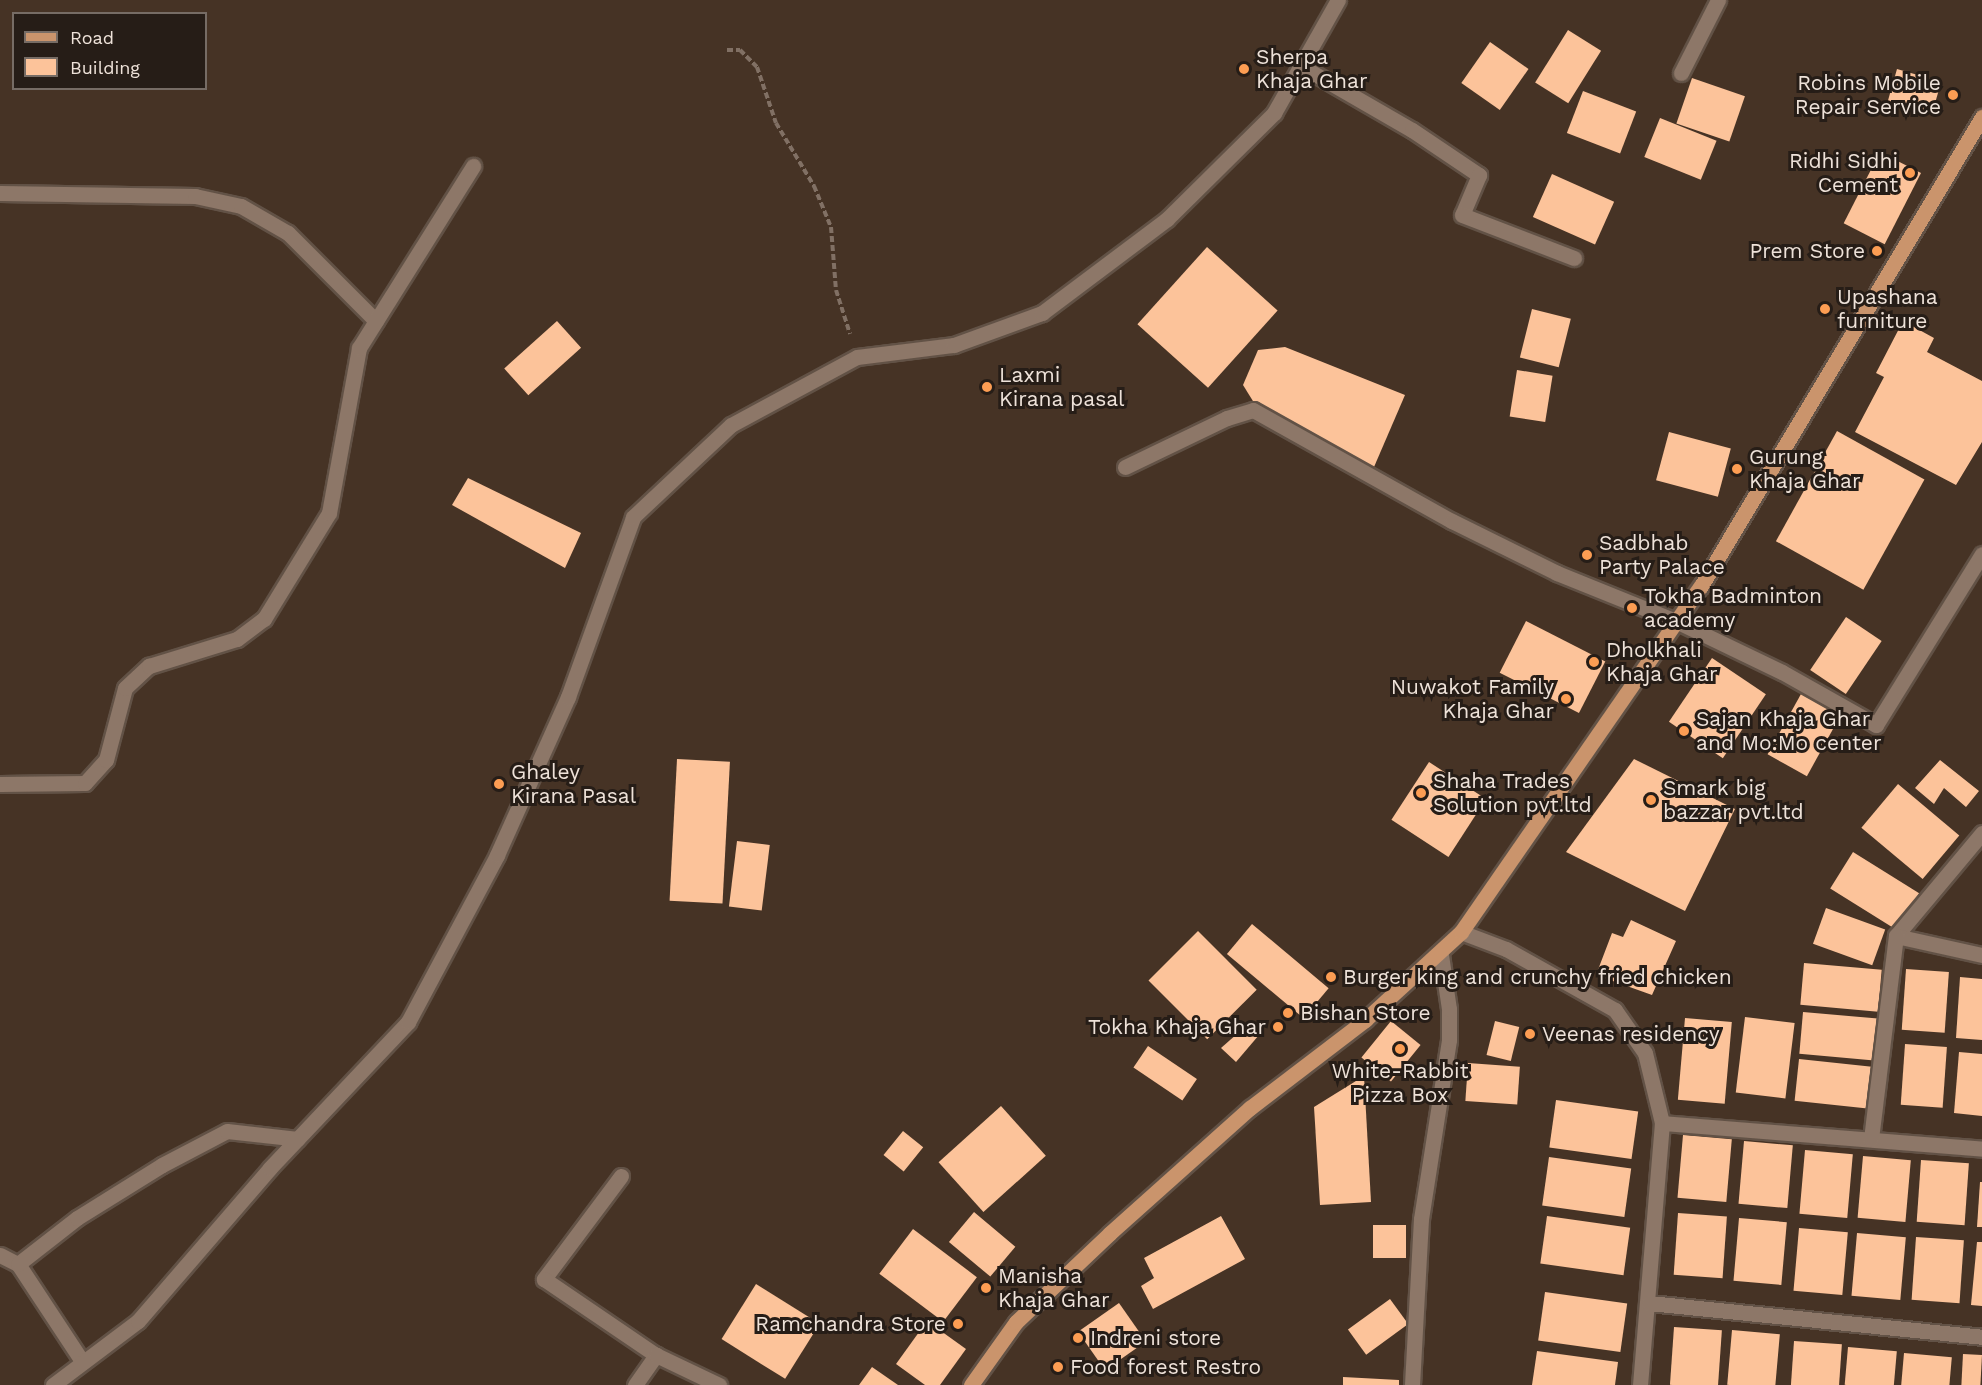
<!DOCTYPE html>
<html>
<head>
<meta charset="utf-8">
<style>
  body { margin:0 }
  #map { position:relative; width:1982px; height:1385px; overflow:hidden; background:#463325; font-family:"Work Sans",sans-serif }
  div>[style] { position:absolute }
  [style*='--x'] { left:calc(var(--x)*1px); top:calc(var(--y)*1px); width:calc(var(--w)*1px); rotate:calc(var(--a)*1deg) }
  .building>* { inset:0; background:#fcc39a; transform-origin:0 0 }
  .path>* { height:4px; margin-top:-2px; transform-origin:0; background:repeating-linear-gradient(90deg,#817064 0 6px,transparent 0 9px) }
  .roads { filter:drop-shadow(2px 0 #625246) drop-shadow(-2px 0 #625246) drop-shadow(0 2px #625246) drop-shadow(0 -2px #625246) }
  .minor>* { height:15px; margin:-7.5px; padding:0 7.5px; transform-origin:7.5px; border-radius:7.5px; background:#8d7768 }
  .major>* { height:15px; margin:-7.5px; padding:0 7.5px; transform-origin:7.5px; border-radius:7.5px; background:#ca946c }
  .dots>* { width:16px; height:16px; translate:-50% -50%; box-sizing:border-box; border:3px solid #261d17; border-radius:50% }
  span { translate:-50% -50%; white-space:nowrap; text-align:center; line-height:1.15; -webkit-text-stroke:6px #261d17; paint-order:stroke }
  .poi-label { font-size:21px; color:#eee2d9 }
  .left { translate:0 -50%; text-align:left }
  .right { translate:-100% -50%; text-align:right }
  .legend { position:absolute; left:12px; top:12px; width:195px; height:78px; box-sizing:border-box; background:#261d17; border:2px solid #766c65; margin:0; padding:8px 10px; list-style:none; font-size:18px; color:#eee2d9 }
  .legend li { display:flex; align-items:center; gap:12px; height:30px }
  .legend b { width:30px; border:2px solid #766c65 }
</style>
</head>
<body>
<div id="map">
  <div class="building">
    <i style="left:1568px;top:30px;width:39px;height:62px;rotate:32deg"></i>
    <i style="left:1490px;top:42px;width:47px;height:50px;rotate:35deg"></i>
    <i style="left:1897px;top:69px;width:46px;height:34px;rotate:16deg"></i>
    <i style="left:1692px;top:78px;width:56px;height:48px;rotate:19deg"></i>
    <i style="left:1583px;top:91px;width:57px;height:45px;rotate:21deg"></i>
    <i style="left:1660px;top:118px;width:61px;height:42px;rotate:22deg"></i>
    <i style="left:1880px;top:152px;width:46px;height:80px;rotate:27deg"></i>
    <i style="left:1552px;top:174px;width:68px;height:47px;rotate:24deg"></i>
    <i style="left:1207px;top:247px;width:95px;height:104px;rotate:42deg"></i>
    <i style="left:1532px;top:309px;width:40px;height:50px;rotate:14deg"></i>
    <i style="left:557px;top:321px;width:36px;height:71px;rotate:48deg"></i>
    <i style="clip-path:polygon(1903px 321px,1934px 338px,1927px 352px,1982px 381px,1982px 442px,1956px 485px,1855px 432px,1884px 377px,1876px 373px)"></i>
    <i style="clip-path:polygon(1285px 347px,1405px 395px,1374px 467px,1256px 406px,1243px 385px,1258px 350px)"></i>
    <i style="left:1517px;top:370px;width:36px;height:47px;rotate:9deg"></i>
    <i style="left:1837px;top:431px;width:100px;height:126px;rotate:29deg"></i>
    <i style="left:1669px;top:432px;width:64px;height:50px;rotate:15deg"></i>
    <i style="clip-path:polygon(468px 478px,581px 533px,565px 568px,452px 505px)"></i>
    <i style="left:1846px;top:617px;width:43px;height:64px;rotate:34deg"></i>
    <i style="left:1526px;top:621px;width:89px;height:58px;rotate:27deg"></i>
    <i style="left:1712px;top:658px;width:65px;height:77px;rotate:34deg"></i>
    <i style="left:1801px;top:694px;width:45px;height:69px;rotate:29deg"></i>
    <i style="left:677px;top:759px;width:53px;height:142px;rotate:3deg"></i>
    <i style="clip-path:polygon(1634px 759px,1735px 809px,1685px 911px,1566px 852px)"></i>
    <i style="clip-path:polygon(1940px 760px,1979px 791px,1966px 807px,1944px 788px,1934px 804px,1915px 788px)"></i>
    <i style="left:1429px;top:762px;width:68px;height:69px;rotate:33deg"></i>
    <i style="left:1898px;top:784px;width:80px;height:57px;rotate:40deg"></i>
    <i style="left:737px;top:841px;width:33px;height:66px;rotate:7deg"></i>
    <i style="left:1853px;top:852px;width:78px;height:43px;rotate:32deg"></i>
    <i style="left:1826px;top:908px;width:63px;height:38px;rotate:20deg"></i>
    <i style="clip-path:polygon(1631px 920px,1676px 941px,1652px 995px,1596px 975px,1612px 933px,1623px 937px)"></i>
    <i style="left:1252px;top:924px;width:100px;height:39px;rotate:40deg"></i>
    <i style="left:1198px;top:931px;width:83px;height:70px;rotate:45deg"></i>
    <i style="left:1804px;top:963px;width:78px;height:42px;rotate:5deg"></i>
    <i style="left:1906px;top:969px;width:43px;height:61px;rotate:4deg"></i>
    <i style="clip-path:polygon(1960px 977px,1982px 979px,1982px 1040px,1956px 1038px)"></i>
    <i style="left:1803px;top:1012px;width:78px;height:42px;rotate:5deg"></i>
    <i style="left:1745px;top:1017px;width:50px;height:76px;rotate:7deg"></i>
    <i style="left:1685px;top:1018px;width:47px;height:82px;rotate:5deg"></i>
    <i style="left:1391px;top:1021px;width:38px;height:47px;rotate:39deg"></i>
    <i style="left:1495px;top:1021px;width:25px;height:35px;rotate:14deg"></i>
    <i style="clip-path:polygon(1246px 1026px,1259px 1035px,1236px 1062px,1221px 1048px)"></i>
    <i style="left:1905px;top:1044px;width:42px;height:61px;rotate:4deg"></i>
    <i style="left:1148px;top:1046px;width:59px;height:26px;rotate:34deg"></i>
    <i style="clip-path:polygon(1959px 1052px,1982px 1054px,1982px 1116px,1954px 1113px)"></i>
    <i style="left:1799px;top:1059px;width:78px;height:42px;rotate:6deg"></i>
    <i style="left:1468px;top:1063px;width:52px;height:38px;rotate:4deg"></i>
    <i style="clip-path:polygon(1364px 1076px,1371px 1202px,1320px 1205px,1314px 1107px)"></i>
    <i style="left:1556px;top:1100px;width:83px;height:48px;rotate:8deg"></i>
    <i style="left:1001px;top:1106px;width:67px;height:84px;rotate:48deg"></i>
    <i style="left:903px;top:1131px;width:26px;height:31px;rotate:39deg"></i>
    <i style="left:1683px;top:1135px;width:49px;height:63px;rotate:5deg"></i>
    <i style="left:1744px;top:1141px;width:49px;height:63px;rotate:5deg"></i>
    <i style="left:1805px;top:1150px;width:48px;height:64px;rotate:5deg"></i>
    <i style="left:1863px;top:1156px;width:48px;height:62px;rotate:5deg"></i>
    <i style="left:1549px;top:1157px;width:83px;height:49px;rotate:8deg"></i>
    <i style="left:1921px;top:1160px;width:48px;height:62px;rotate:4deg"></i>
    <i style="clip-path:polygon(1980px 1182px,1982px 1182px,1982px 1227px,1977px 1227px)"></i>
    <i style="left:974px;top:1212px;width:54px;height:39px;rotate:40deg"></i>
    <i style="left:1678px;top:1213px;width:49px;height:62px;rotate:4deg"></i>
    <i style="clip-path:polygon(1221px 1216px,1245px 1259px,1153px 1309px,1141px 1286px,1154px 1278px,1144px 1258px)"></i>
    <i style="left:1547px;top:1216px;width:84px;height:48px;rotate:8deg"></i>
    <i style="left:1739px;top:1218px;width:48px;height:63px;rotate:5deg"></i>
    <i style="left:1373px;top:1225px;width:33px;height:33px"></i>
    <i style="left:1799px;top:1228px;width:49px;height:63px;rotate:5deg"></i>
    <i style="left:913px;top:1229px;width:80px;height:56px;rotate:37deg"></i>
    <i style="left:1857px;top:1233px;width:49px;height:63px;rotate:5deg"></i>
    <i style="left:1916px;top:1237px;width:48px;height:63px;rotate:4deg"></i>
    <i style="clip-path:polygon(1977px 1242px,1982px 1242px,1982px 1306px,1971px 1305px)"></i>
    <i style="left:756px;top:1284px;width:75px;height:65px;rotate:32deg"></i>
    <i style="left:1545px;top:1292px;width:83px;height:49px;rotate:8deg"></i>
    <i style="left:1390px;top:1299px;width:31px;height:52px;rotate:54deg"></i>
    <i style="left:1119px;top:1303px;width:47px;height:50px;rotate:55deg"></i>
    <i style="clip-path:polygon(927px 1321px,966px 1349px,940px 1385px,925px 1385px,896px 1364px)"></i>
    <i style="left:1674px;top:1327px;width:48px;height:58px;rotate:4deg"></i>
    <i style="left:1732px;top:1330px;width:48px;height:55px;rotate:5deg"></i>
    <i style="left:1794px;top:1341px;width:48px;height:44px;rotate:4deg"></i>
    <i style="left:1848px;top:1347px;width:49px;height:38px;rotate:5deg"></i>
    <i style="clip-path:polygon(1537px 1351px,1618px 1362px,1615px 1385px,1532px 1385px)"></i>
    <i style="left:1904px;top:1353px;width:48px;height:32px;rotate:5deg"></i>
    <i style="left:1963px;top:1354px;width:19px;height:31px;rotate:3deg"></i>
    <i style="clip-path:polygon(872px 1367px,898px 1385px,859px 1385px)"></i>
    <i style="clip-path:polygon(1343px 1377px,1399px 1380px,1399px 1385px,1343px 1385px)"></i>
  </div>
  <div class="path">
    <i style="--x:727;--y:50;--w:13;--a:0"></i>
    <i style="--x:740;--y:50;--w:24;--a:45"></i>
    <i style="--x:757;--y:67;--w:59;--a:71.3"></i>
    <i style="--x:776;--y:123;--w:74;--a:58.9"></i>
    <i style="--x:814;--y:186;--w:44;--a:67.5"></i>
    <i style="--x:831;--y:227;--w:63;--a:85.5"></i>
    <i style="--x:836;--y:290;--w:46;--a:72.3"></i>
  </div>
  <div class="roads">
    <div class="minor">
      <i style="--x:1301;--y:66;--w:128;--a:30"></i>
      <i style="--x:1412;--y:130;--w:81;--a:33.9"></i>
      <i style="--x:1479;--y:175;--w:43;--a:113"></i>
      <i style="--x:1462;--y:215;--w:120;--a:21"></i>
      <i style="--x:1681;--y:73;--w:82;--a:-63.1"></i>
      <i style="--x:0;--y:193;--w:195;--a:0.9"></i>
      <i style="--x:195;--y:196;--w:47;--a:12.3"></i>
      <i style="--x:241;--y:206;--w:54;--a:29.9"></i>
      <i style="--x:288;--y:233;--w:124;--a:45"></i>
      <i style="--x:1125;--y:467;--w:113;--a:-25.7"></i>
      <i style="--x:1227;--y:418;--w:27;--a:-17"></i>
      <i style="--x:1253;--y:410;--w:228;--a:29.2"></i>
      <i style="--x:1452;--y:521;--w:117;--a:26.3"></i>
      <i style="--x:1557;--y:573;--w:131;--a:22"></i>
      <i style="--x:1678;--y:622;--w:115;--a:25.7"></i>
      <i style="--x:1782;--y:672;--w:108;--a:29.4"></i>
      <i style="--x:1876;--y:725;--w:201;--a:-58.2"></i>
      <i style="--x:0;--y:784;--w:85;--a:-0.7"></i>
      <i style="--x:85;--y:783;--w:31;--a:-48"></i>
      <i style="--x:106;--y:760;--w:74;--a:-75.2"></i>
      <i style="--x:125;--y:688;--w:33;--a:-43"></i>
      <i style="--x:149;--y:666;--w:92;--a:-17.1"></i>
      <i style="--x:237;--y:639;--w:34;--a:-37"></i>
      <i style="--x:264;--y:619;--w:124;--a:-58.5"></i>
      <i style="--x:329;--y:513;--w:168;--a:-79.7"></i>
      <i style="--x:359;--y:348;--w:215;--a:-57.9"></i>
      <i style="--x:1982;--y:833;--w:134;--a:129.9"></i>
      <i style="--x:1896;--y:936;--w:88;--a:12.5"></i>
      <i style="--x:1461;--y:932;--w:48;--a:20.7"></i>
      <i style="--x:1506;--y:949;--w:125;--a:29.2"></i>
      <i style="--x:1615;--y:1010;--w:52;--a:55.1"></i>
      <i style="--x:1645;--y:1053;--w:72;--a:76.3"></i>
      <i style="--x:1662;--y:1123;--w:263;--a:94.8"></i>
      <i style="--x:1662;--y:1123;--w:321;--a:4.6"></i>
      <i style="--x:1871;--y:1139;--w:205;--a:-83"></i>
      <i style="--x:621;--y:1176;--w:129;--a:126.8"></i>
      <i style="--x:544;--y:1279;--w:135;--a:34.2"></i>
      <i style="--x:0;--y:1255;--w:20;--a:27"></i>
      <i style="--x:18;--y:1264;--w:116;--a:56.6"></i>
      <i style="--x:18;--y:1264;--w:75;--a:-37.9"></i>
      <i style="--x:77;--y:1218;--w:100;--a:-31.9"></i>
      <i style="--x:162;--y:1165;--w:73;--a:-27.6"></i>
      <i style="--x:227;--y:1131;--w:71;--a:6.4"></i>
      <i style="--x:1649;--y:1303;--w:335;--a:5.8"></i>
      <i style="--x:53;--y:1385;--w:106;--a:-37"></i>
      <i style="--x:138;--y:1321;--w:202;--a:-49.2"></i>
      <i style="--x:270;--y:1168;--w:201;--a:-46.6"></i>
      <i style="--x:408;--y:1022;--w:189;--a:-61.9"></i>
      <i style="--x:497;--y:855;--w:173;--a:-65.8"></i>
      <i style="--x:568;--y:697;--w:191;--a:-70.1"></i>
      <i style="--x:633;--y:517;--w:134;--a:-43.2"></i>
      <i style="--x:731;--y:425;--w:143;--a:-28.4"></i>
      <i style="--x:857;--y:357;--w:98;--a:-7.1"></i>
      <i style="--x:954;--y:345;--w:94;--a:-20"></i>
      <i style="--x:1042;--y:313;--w:156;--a:-36.9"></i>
      <i style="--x:1167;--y:219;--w:151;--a:-44.7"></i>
      <i style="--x:1274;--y:113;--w:130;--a:-60.5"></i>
      <i style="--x:635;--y:1385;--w:37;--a:-55"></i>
      <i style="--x:656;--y:1355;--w:70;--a:25.5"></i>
      <i style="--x:1412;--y:1385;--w:166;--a:-86.9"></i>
      <i style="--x:1421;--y:1219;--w:181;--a:-81.1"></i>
      <i style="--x:1449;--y:1040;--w:31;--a:-90"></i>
      <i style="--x:1449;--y:1009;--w:55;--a:-98.4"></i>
    </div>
    <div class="major">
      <i style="--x:971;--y:1385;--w:77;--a:-54.5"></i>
      <i style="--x:1016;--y:1322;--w:129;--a:-43.4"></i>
      <i style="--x:1110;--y:1233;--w:188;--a:-41.8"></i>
      <i style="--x:1250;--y:1108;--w:145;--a:-37.4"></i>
      <i style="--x:1365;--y:1020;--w:130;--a:-42.5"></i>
      <i style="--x:1461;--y:932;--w:421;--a:-55.3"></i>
      <i style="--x:1701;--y:586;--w:547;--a:-59.07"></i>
    </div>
  </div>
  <div class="dots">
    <i style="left:1244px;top:69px;background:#fc9d53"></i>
    <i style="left:1953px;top:95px;background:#fc9d53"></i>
    <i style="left:1910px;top:173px;background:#fc9d53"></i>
    <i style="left:1877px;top:251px;background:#fc9d53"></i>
    <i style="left:1825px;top:309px;background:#fc9d53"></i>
    <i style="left:987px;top:387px;background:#fc9d53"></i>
    <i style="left:1737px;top:469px;background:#fc9d53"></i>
    <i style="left:1587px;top:555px;background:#fc9d53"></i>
    <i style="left:1632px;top:608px;background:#fc9d53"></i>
    <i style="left:1594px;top:662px;background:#fc9d53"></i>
    <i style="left:1566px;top:699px;background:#fc9d53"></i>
    <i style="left:1684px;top:731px;background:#fc9d53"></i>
    <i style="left:499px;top:784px;background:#fc9d53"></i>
    <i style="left:1421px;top:793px;background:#fc9d53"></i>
    <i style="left:1651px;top:800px;background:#fc9d53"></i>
    <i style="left:1331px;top:977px;background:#fc9d53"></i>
    <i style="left:1288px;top:1013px;background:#fc9d53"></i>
    <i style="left:1278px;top:1027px;background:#fc9d53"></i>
    <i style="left:1530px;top:1034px;background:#fc9d53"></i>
    <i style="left:1400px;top:1049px;background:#fc9d53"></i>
    <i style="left:986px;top:1288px;background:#fc9d53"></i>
    <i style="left:958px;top:1324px;background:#fc9d53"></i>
    <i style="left:1078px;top:1338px;background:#fc9d53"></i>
    <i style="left:1058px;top:1367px;background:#fc9d53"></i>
  </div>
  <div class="poi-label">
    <span class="left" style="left:1256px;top:69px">Sherpa<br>Khaja Ghar</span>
    <span class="right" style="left:1941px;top:95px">Robins Mobile<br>Repair Service</span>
    <span class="right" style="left:1898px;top:173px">Ridhi Sidhi<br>Cement</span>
    <span class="right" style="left:1865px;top:251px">Prem Store</span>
    <span class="left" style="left:1837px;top:309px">Upashana<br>furniture</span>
    <span class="left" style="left:999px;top:387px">Laxmi<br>Kirana pasal</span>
    <span class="left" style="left:1749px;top:469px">Gurung<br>Khaja Ghar</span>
    <span class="left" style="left:1599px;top:555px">Sadbhab<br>Party Palace</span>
    <span class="left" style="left:1644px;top:608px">Tokha Badminton<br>academy</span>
    <span class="left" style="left:1606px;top:662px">Dholkhali<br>Khaja Ghar</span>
    <span class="right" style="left:1554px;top:699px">Nuwakot Family<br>Khaja Ghar</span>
    <span class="left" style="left:1696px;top:731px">Sajan Khaja Ghar<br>and Mo:Mo center</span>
    <span class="left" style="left:511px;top:784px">Ghaley<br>Kirana Pasal</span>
    <span class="left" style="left:1433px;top:793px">Shaha Trades<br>Solution pvt.ltd</span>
    <span class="left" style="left:1663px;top:800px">Smark big<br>bazzar pvt.ltd</span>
    <span class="left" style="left:1343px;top:977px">Burger king and crunchy fried chicken</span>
    <span class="left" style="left:1300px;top:1013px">Bishan Store</span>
    <span class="right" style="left:1266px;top:1027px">Tokha Khaja Ghar</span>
    <span class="left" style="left:1542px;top:1034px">Veenas residency</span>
    <span style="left:1400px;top:1083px">White-Rabbit<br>Pizza Box</span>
    <span class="left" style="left:998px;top:1288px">Manisha<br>Khaja Ghar</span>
    <span class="right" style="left:946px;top:1324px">Ramchandra Store</span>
    <span class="left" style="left:1090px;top:1338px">Indreni store</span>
    <span class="left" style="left:1070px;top:1367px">Food forest Restro</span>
  </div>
  <ul class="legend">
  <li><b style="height:8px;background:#ca946c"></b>Road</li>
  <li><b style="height:16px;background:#fcc39a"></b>Building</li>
  </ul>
</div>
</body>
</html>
